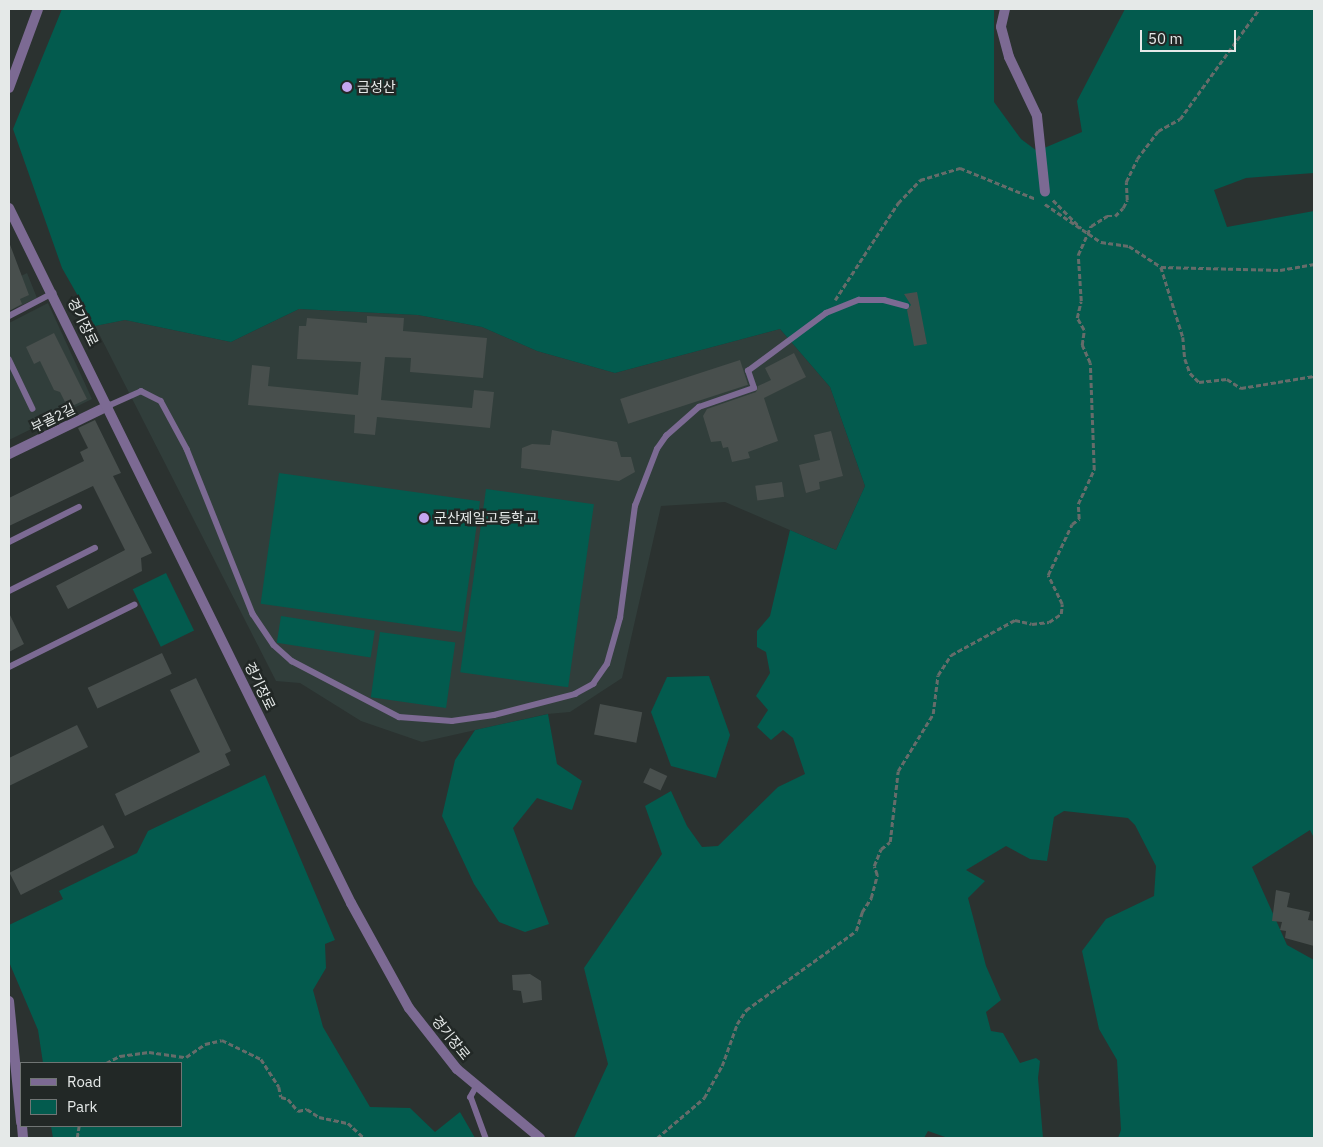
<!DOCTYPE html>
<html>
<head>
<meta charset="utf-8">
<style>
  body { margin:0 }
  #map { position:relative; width:1323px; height:1147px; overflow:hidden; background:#2b3230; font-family:"IBM Plex Sans","Noto Sans KR",sans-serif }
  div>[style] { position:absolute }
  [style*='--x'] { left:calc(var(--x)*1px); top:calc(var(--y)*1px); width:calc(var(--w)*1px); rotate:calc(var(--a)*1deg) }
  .built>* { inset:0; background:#313e3b }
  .green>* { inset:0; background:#035b4e; transform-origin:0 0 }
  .building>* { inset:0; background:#484f4d; transform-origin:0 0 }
  .path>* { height:2.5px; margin-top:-1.25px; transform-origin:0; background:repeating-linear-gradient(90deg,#666c6a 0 5px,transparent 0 7.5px) }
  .service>* { height:5.5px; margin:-2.75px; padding:0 2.75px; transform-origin:2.75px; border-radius:2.75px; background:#7c6a93 }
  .minor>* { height:10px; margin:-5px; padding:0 5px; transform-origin:5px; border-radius:5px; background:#7c6a93 }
  .tertiary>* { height:10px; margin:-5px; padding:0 5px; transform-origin:5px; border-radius:5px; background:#7c6a93 }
  .dots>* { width:14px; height:14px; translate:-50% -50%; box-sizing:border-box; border:2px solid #222826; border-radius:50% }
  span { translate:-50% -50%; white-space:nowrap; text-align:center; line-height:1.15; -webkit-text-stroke:5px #222826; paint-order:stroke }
  .poi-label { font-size:14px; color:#e5e9e8 }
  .left { translate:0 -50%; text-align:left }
  .street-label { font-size:14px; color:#e5e9e8 }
  .frame { position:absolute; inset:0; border:10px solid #e5e9e8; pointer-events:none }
  .legend { position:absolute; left:20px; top:1062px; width:162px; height:65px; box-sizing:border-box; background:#222826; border:1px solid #707574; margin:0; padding:6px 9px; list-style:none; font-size:15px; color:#e5e9e8 }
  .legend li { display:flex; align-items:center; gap:10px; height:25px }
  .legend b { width:25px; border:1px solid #707574 }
  .scale { position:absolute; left:1140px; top:30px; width:96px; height:22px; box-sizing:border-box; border:2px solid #e5e9e8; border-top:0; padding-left:6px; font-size:15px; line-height:18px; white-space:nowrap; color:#e5e9e8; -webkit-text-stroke:4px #222826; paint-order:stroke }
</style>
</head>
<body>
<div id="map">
  <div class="built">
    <i style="clip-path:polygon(27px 273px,37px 298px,9px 311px,9px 282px)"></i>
    <i style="clip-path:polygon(48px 303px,92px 399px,9px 440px,9px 323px)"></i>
    <i style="clip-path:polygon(299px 309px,418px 315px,482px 327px,537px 351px,615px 373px,780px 329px,830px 387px,865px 486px,836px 550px,725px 502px,661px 506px,622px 678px,570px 712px,547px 714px,422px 742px,361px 721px,300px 683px,276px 681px,95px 326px,125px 320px,231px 342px)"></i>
  </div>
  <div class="green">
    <i style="clip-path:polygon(62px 9px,994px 9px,994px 102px,1021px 139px,1037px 151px,1082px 132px,1077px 101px,1125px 9px,1314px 9px,1314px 173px,1246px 178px,1214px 190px,1227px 227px,1314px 211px,1314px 838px,1310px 830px,1252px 867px,1287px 945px,1314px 960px,1314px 1138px,1118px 1138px,1121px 1130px,1117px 1060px,1099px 1029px,1082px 951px,1106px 919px,1154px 896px,1156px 866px,1135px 825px,1128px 818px,1064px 811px,1054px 817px,1047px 861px,1030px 859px,1006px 846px,966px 870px,985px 881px,968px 898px,986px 966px,1001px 1000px,986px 1012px,991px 1031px,1003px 1033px,1020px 1063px,1036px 1058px,1040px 1061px,1038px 1078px,1043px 1138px,948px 1138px,928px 1131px,924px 1138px,574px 1138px,608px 1064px,584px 968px,662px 854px,645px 806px,671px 791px,687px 826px,702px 847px,718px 846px,778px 787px,805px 774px,793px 738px,783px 730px,771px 740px,757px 727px,768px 710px,756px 696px,770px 673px,766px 652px,757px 647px,757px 631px,770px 616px,790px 530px,836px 550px,865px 486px,830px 387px,780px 329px,615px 373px,537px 351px,482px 327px,418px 315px,299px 309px,231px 342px,125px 320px,95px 326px,62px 268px,13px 129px)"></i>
    <i style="left:279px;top:473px;width:203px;height:132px;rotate:8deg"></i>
    <i style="left:486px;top:489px;width:109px;height:185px;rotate:8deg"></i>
    <i style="left:166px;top:573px;width:64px;height:37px;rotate:64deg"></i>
    <i style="left:281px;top:616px;width:95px;height:27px;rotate:9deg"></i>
    <i style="left:380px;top:632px;width:76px;height:66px;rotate:8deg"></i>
    <i style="clip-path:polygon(709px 676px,730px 735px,716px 778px,671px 766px,651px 712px,667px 677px)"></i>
    <i style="clip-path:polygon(548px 714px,557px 764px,582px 781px,572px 810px,537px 798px,513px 828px,549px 924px,525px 932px,499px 922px,474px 884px,442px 816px,455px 760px,475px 730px)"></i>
    <i style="clip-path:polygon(265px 775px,335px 940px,325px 944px,326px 968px,313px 990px,323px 1027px,370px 1107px,410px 1108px,435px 1132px,460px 1112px,475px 1138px,53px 1138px,51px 1126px,181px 1126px,181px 1063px,43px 1063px,38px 1030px,9px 962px,9px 925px,63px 899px,59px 891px,137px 853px,148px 831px)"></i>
  </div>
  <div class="building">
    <i style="clip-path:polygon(9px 242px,29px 295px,20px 299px,22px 304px,9px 311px)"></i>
    <i style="clip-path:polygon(917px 292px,927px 344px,914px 346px,907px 310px,911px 305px,904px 294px)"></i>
    <i style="clip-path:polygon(367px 316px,404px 318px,403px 331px,487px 338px,483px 378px,410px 372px,411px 358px,385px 357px,381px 400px,472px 408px,474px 390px,494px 392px,490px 428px,377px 417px,375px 435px,354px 433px,355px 415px,248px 405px,252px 365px,270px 367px,268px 386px,358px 395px,361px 362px,297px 359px,299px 326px,306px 326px,307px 318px,367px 323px)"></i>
    <i style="clip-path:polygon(54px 333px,87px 399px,68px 408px,60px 392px,54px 390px,40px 361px,34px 364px,26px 347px)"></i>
    <i style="clip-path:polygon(794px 353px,806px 377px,764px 398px,778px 441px,748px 452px,750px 458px,732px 462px,728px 447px,723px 448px,721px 441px,711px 442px,703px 416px,707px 409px,756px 392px,758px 386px,771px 380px,765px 368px)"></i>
    <i style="left:740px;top:360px;width:26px;height:126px;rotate:72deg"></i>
    <i style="clip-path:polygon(95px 420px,121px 473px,113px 476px,152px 553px,141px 558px,142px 571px,68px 609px,56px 586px,125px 550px,93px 486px,9px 526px,9px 498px,84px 461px,80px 452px,88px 448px,78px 428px)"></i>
    <i style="clip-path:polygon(552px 430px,617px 442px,621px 457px,631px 457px,635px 472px,619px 481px,521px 468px,522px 448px,532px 444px,550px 445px)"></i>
    <i style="clip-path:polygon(831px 431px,843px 476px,819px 482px,820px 489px,806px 493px,799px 465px,820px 460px,814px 435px)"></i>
    <i style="left:782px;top:482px;width:15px;height:27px;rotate:82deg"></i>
    <i style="clip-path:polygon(9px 613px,24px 644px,9px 652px)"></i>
    <i style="left:162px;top:653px;width:23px;height:82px;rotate:65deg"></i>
    <i style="clip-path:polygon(196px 678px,231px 751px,225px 754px,230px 765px,125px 816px,115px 794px,200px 752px,170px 690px)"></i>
    <i style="left:600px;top:704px;width:43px;height:31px;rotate:11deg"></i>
    <i style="clip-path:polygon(77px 725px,88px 747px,9px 786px,9px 758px)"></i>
    <i style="left:650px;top:768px;width:19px;height:16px;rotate:25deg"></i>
    <i style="left:103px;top:825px;width:25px;height:105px;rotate:63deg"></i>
    <i style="clip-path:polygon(1276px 890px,1290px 893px,1287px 907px,1310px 912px,1308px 920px,1314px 921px,1314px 946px,1285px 938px,1286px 931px,1280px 930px,1282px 922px,1272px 921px)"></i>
    <i style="clip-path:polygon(530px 974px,541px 981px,542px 1000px,523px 1003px,521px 991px,513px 990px,512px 975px)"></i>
  </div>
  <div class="path">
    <i style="--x:1053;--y:200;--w:40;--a:45"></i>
    <i style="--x:1045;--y:204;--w:68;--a:34.2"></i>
    <i style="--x:1101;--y:242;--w:28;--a:8"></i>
    <i style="--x:1129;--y:246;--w:38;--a:33"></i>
    <i style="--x:1161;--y:267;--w:119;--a:1.4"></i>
    <i style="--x:1280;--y:270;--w:35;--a:-10"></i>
    <i style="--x:1161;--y:267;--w:73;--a:72.6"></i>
    <i style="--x:1183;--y:337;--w:22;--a:85"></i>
    <i style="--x:1185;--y:359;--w:15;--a:70"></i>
    <i style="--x:1190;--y:373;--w:13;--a:45"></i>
    <i style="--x:1199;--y:382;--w:28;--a:-6"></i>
    <i style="--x:1227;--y:379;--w:17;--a:33"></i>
    <i style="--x:1241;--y:388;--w:74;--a:-9.3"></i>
    <i style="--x:835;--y:300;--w:116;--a:-57"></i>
    <i style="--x:898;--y:203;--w:32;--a:-46"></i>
    <i style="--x:920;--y:180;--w:42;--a:-16.7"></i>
    <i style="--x:960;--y:168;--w:82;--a:22.2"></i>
    <i style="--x:106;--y:1063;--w:16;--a:-27"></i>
    <i style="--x:120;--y:1056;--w:29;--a:-8"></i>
    <i style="--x:149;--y:1052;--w:37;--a:8"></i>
    <i style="--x:186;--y:1057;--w:23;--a:-34"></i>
    <i style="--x:205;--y:1044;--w:17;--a:-13"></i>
    <i style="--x:222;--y:1040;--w:43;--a:26"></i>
    <i style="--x:261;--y:1059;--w:33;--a:57"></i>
    <i style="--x:279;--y:1087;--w:10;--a:79"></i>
    <i style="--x:281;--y:1097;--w:7;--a:16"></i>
    <i style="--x:288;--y:1099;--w:16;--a:50"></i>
    <i style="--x:298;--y:1111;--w:9;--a:-13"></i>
    <i style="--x:307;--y:1109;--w:14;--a:34"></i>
    <i style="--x:319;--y:1117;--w:30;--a:12"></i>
    <i style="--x:348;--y:1123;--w:22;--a:43"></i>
    <i style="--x:77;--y:1138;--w:12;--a:-81"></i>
    <i style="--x:657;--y:1138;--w:62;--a:-40.4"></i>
    <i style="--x:704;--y:1098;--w:37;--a:-61"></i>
    <i style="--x:722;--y:1066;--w:45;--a:-70.3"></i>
    <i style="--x:737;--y:1024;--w:17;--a:-57"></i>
    <i style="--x:746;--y:1010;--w:135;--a:-35.7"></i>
    <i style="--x:856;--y:931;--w:20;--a:-72"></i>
    <i style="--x:862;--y:912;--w:17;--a:-57"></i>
    <i style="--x:871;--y:898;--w:24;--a:-75"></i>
    <i style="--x:877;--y:875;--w:9;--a:-108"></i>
    <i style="--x:874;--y:866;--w:18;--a:-68"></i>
    <i style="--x:881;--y:849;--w:11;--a:-38"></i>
    <i style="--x:890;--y:842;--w:71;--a:-83.6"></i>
    <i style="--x:898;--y:771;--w:67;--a:-58.4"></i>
    <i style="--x:933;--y:714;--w:39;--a:-83"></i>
    <i style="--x:938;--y:675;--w:24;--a:-57"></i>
    <i style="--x:951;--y:655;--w:73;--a:-28.7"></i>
    <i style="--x:1015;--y:620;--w:17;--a:13"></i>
    <i style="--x:1032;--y:624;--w:17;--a:-7"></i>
    <i style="--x:1049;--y:622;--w:14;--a:-34"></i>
    <i style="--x:1061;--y:614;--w:10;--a:-84"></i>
    <i style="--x:1062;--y:604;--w:32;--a:-116"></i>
    <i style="--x:1048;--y:575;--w:56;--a:-64.8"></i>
    <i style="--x:1072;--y:524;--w:9;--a:-36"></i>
    <i style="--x:1079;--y:519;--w:15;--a:-94"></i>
    <i style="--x:1078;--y:504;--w:38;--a:-65"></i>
    <i style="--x:1094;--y:470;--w:107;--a:-92.1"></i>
    <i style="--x:1090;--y:363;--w:20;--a:-114"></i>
    <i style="--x:1082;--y:345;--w:15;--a:-82"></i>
    <i style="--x:1084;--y:330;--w:14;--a:-120"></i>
    <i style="--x:1077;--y:318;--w:17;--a:-77"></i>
    <i style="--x:1081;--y:301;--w:46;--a:-93.7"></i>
    <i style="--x:1078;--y:255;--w:32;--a:-66"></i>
    <i style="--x:1091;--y:226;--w:19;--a:-32"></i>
    <i style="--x:1107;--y:216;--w:8;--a:0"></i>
    <i style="--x:1115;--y:216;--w:11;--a:-45"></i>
    <i style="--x:1123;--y:208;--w:9;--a:-63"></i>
    <i style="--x:1127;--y:200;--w:18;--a:-93"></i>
    <i style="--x:1126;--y:182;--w:25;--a:-64"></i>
    <i style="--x:1137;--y:159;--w:35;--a:-53"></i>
    <i style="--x:1158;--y:131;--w:25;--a:-29"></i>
    <i style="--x:1180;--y:119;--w:135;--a:-54.3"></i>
  </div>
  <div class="service">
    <i style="--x:9;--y:316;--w:50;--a:-27.6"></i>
    <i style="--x:9;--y:359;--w:55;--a:64.4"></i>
    <i style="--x:108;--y:406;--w:36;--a:-24"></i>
    <i style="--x:141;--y:391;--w:22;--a:27"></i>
    <i style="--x:161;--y:401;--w:55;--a:61.6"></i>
    <i style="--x:187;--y:449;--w:178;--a:68.2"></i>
    <i style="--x:253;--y:614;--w:37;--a:56"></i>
    <i style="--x:274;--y:645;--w:24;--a:42"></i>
    <i style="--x:292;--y:661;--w:121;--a:27.6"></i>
    <i style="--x:399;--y:717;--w:53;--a:4.3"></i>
    <i style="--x:452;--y:721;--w:42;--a:-8.1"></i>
    <i style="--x:494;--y:715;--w:84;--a:-14.5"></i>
    <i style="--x:575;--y:694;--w:21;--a:-29"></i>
    <i style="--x:593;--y:684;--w:24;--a:-55"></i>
    <i style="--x:607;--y:664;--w:48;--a:-74.2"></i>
    <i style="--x:620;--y:618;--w:113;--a:-82.4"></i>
    <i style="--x:635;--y:506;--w:61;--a:-68.9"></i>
    <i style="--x:657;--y:449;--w:16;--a:-55"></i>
    <i style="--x:666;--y:436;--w:44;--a:-41.3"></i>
    <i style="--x:699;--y:407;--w:58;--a:-19.1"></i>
    <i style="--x:754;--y:388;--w:18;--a:-109"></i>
    <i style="--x:748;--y:371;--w:97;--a:-36.6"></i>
    <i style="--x:826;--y:313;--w:35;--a:-22"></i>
    <i style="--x:859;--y:300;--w:25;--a:0"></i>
    <i style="--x:884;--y:300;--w:23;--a:15"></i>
    <i style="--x:9;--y:542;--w:78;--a:-26.6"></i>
    <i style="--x:9;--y:591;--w:96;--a:-26.6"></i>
    <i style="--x:9;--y:667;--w:140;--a:-26.4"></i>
    <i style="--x:477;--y:1086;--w:13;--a:119"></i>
    <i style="--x:471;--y:1097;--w:44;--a:69.9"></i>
  </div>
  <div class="minor">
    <i style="--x:1005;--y:9;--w:18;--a:103"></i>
    <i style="--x:1001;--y:27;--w:31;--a:75"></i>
    <i style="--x:1009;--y:57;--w:65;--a:64.6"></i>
    <i style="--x:1037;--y:116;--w:76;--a:84"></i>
    <i style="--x:9;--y:454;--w:110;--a:-25.9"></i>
    <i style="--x:9;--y:1001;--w:122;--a:84.3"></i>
    <i style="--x:22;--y:1126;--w:12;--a:85"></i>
  </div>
  <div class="tertiary">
    <i style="--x:9;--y:88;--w:84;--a:-69.8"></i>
    <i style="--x:9;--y:208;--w:775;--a:63.8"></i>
    <i style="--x:351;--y:903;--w:120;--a:61.1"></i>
    <i style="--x:409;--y:1008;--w:78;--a:51.8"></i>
    <i style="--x:457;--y:1069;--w:108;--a:39.7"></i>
  </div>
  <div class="dots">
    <i style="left:347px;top:87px;background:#c6a6f0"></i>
    <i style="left:424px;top:518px;background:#c6a6f0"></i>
  </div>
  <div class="poi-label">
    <span class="left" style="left:357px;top:87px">금성산</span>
    <span class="left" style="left:434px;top:518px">군산제일고등학교</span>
  </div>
  <div class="street-label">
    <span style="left:83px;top:322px;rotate:64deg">경기장로</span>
    <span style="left:53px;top:418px;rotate:-26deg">부골2길</span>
    <span style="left:260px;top:686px;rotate:64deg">경기장로</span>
    <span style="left:451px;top:1038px;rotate:51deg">경기장로</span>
  </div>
  <div class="frame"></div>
  <ul class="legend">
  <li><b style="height:6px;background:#7c6a93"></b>Road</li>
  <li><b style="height:14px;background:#035b4e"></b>Park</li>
  </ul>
  <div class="scale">50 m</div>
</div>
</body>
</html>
